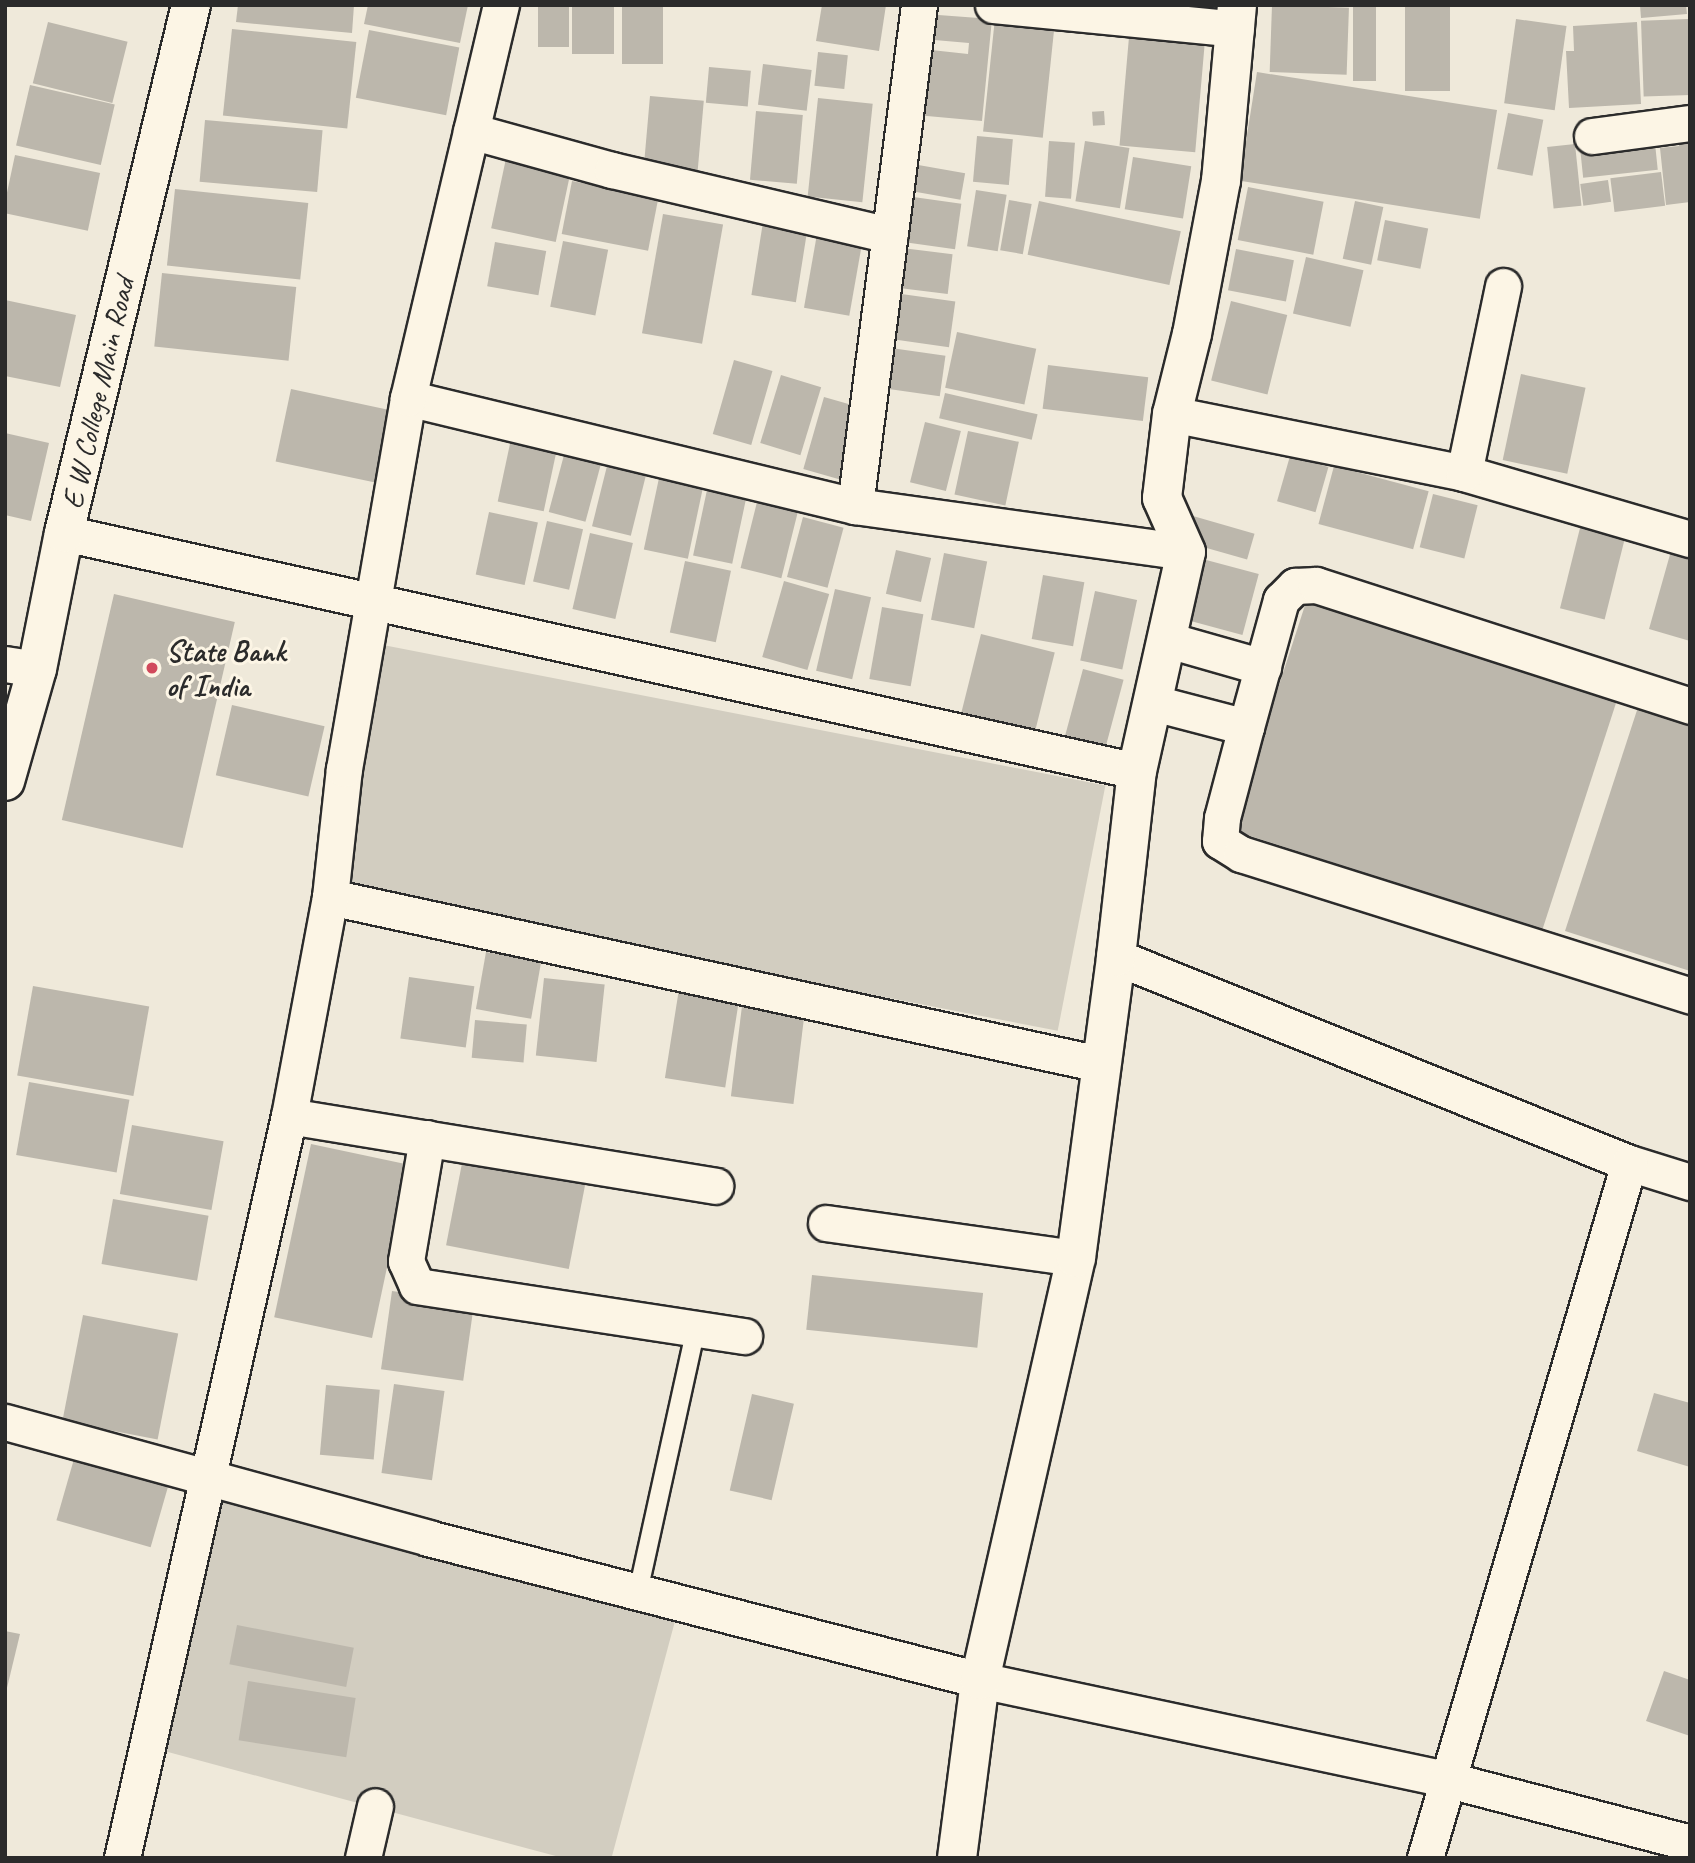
<!DOCTYPE html>
<html>
<head>
<meta charset="utf-8">
<style>
  body { margin:0 }
  #map { position:relative; width:1695px; height:1863px; overflow:hidden; background:#efe9da; font-family:Caveat,sans-serif }
  div>[style] { position:absolute }
  [style*='--x'] { left:calc(var(--x)*1px); top:calc(var(--y)*1px); width:calc(var(--w)*1px); rotate:calc(var(--a)*1deg) }
  .green>* { inset:0; background:#d2cdc0; transform-origin:0 0 }
  .building>* { inset:0; background:#bcb7ac; transform-origin:0 0 }
  .roads { filter:drop-shadow(2px 0 #2b2b2b) drop-shadow(-2px 0 #2b2b2b) drop-shadow(0 2px #2b2b2b) drop-shadow(0 -2px #2b2b2b) }
  .lane>* { height:18px; margin:-9px; padding:0 9px; transform-origin:9px; border-radius:9px; background:#fcf5e5 }
  .street>* { height:35px; margin:-17.5px; padding:0 17.5px; transform-origin:17.5px; border-radius:17.5px; background:#fcf5e5 }
  .secondary>* { height:38px; margin:-19px; padding:0 19px; transform-origin:19px; border-radius:19px; background:#fcf5e5 }
  .dots>* { width:19px; height:19px; translate:-50% -50%; box-sizing:border-box; border:4px solid #fcf5e5; border-radius:50% }
  span { translate:-50% -50%; white-space:nowrap; text-align:center; line-height:1.15; -webkit-text-stroke:6px #fcf5e5; paint-order:stroke }
  .street-label { font-size:30px; color:#2b2b2b }
  .poi-label { font-size:30px; color:#2b2b2b; font-weight:700 }
  .left { translate:0 -50%; text-align:left }
  .frame { position:absolute; inset:0; border:7px solid #2b2b2b; pointer-events:none }
</style>
</head>
<body>
<div id="map">
  <div class="green">
    <i style="left:378px;top:644px;width:741px;height:250px;rotate:11deg"></i>
    <i style="left:217px;top:1495px;width:475px;height:261px;rotate:15deg"></i>
  </div>
  <div class="building">
    <i style="clip-path:polygon(238px 5px,354px 5px,352px 33px,236px 22px)"></i>
    <i style="clip-path:polygon(368px 5px,468px 5px,460px 43px,364px 24px)"></i>
    <i style="left:538px;top:5px;width:31px;height:42px"></i>
    <i style="left:572px;top:5px;width:42px;height:49px"></i>
    <i style="left:622px;top:5px;width:41px;height:59px"></i>
    <i style="clip-path:polygon(822px 5px,886px 5px,879px 51px,816px 41px)"></i>
    <i style="left:1272px;top:5px;width:77px;height:67px;rotate:2deg"></i>
    <i style="left:1353px;top:5px;width:23px;height:76px"></i>
    <i style="left:1405px;top:5px;width:45px;height:86px"></i>
    <i style="clip-path:polygon(1640px 5px,1686px 5px,1687px 14px,1641px 18px)"></i>
    <i style="clip-path:polygon(925px 14px,992px 19px,982px 121px,916px 115px,922px 49px,968px 54px,969px 43px,923px 39px)"></i>
    <i style="left:995px;top:18px;width:60px;height:114px;rotate:6deg"></i>
    <i style="left:1516px;top:19px;width:51px;height:85px;rotate:8deg"></i>
    <i style="left:1688px;top:19px;width:76px;height:47px;rotate:88deg"></i>
    <i style="left:48px;top:22px;width:82px;height:63px;rotate:14deg"></i>
    <i style="clip-path:polygon(1637px 22px,1641px 104px,1569px 108px,1566px 51px,1574px 51px,1573px 26px)"></i>
    <i style="left:232px;top:29px;width:125px;height:87px;rotate:6deg"></i>
    <i style="left:369px;top:30px;width:92px;height:69px;rotate:11deg"></i>
    <i style="left:1129px;top:37px;width:76px;height:109px;rotate:5deg"></i>
    <i style="left:818px;top:52px;width:30px;height:34px;rotate:6deg"></i>
    <i style="left:763px;top:64px;width:49px;height:41px;rotate:7deg"></i>
    <i style="left:709px;top:67px;width:42px;height:36px;rotate:5deg"></i>
    <i style="left:1257px;top:72px;width:243px;height:110px;rotate:9deg"></i>
    <i style="left:30px;top:85px;width:87px;height:62px;rotate:13deg"></i>
    <i style="left:650px;top:96px;width:54px;height:75px;rotate:5deg"></i>
    <i style="left:818px;top:98px;width:55px;height:99px;rotate:6deg"></i>
    <i style="left:756px;top:111px;width:47px;height:69px;rotate:5deg"></i>
    <i style="left:1104px;top:111px;width:14px;height:12px;rotate:86deg"></i>
    <i style="left:1508px;top:113px;width:36px;height:57px;rotate:11deg"></i>
    <i style="left:205px;top:120px;width:118px;height:62px;rotate:5deg"></i>
    <i style="clip-path:polygon(1690px 130px,1690px 202px,1666px 205px,1660px 148px,1679px 146px,1677px 132px)"></i>
    <i style="left:1654px;top:134px;width:36px;height:75px;rotate:84deg"></i>
    <i style="left:977px;top:136px;width:36px;height:46px;rotate:5deg"></i>
    <i style="left:1049px;top:141px;width:26px;height:56px;rotate:4deg"></i>
    <i style="left:1085px;top:141px;width:45px;height:61px;rotate:9deg"></i>
    <i style="left:1575px;top:144px;width:62px;height:28px;rotate:84deg"></i>
    <i style="left:508px;top:149px;width:66px;height:81px;rotate:12deg"></i>
    <i style="left:15px;top:155px;width:87px;height:59px;rotate:12deg"></i>
    <i style="left:1133px;top:157px;width:59px;height:53px;rotate:9deg"></i>
    <i style="left:907px;top:163px;width:59px;height:27px;rotate:10deg"></i>
    <i style="left:1661px;top:172px;width:34px;height:51px;rotate:83deg"></i>
    <i style="left:1608px;top:180px;width:22px;height:28px;rotate:82deg"></i>
    <i style="left:572px;top:181px;width:88px;height:54px;rotate:11deg"></i>
    <i style="left:1248px;top:187px;width:77px;height:54px;rotate:11deg"></i>
    <i style="left:175px;top:189px;width:134px;height:77px;rotate:6deg"></i>
    <i style="left:976px;top:190px;width:31px;height:57px;rotate:9deg"></i>
    <i style="left:899px;top:195px;width:63px;height:46px;rotate:8deg"></i>
    <i style="left:1009px;top:200px;width:23px;height:51px;rotate:10deg"></i>
    <i style="left:1039px;top:201px;width:145px;height:55px;rotate:12deg"></i>
    <i style="left:1355px;top:201px;width:29px;height:59px;rotate:12deg"></i>
    <i style="left:663px;top:214px;width:61px;height:121px;rotate:10deg"></i>
    <i style="left:1385px;top:220px;width:44px;height:41px;rotate:11deg"></i>
    <i style="left:763px;top:222px;width:45px;height:74px;rotate:9deg"></i>
    <i style="left:817px;top:234px;width:46px;height:75px;rotate:10deg"></i>
    <i style="left:563px;top:241px;width:46px;height:67px;rotate:11deg"></i>
    <i style="left:495px;top:242px;width:52px;height:45px;rotate:10deg"></i>
    <i style="left:894px;top:247px;width:59px;height:40px;rotate:7deg"></i>
    <i style="left:1236px;top:249px;width:59px;height:42px;rotate:11deg"></i>
    <i style="left:1306px;top:257px;width:59px;height:58px;rotate:13deg"></i>
    <i style="left:162px;top:273px;width:135px;height:74px;rotate:6deg"></i>
    <i style="left:887px;top:292px;width:69px;height:46px;rotate:8deg"></i>
    <i style="clip-path:polygon(5px 300px,76px 315px,60px 387px,5px 376px)"></i>
    <i style="left:1231px;top:301px;width:58px;height:82px;rotate:14deg"></i>
    <i style="left:957px;top:332px;width:81px;height:57px;rotate:12deg"></i>
    <i style="left:891px;top:348px;width:55px;height:41px;rotate:8deg"></i>
    <i style="left:734px;top:360px;width:40px;height:77px;rotate:16deg"></i>
    <i style="left:1048px;top:365px;width:101px;height:44px;rotate:7deg"></i>
    <i style="left:1521px;top:374px;width:66px;height:88px;rotate:12deg"></i>
    <i style="left:781px;top:375px;width:42px;height:71px;rotate:17deg"></i>
    <i style="left:291px;top:389px;width:103px;height:74px;rotate:12deg"></i>
    <i style="left:945px;top:393px;width:95px;height:26px;rotate:13deg"></i>
    <i style="left:824px;top:397px;width:40px;height:75px;rotate:16deg"></i>
    <i style="left:925px;top:422px;width:37px;height:62px;rotate:14deg"></i>
    <i style="left:968px;top:431px;width:52px;height:65px;rotate:12deg"></i>
    <i style="clip-path:polygon(5px 433px,49px 443px,31px 521px,5px 515px)"></i>
    <i style="left:511px;top:439px;width:47px;height:64px;rotate:12deg"></i>
    <i style="left:564px;top:455px;width:38px;height:59px;rotate:15deg"></i>
    <i style="left:1290px;top:456px;width:40px;height:47px;rotate:16deg"></i>
    <i style="left:607px;top:466px;width:40px;height:62px;rotate:14deg"></i>
    <i style="left:1334px;top:466px;width:98px;height:60px;rotate:15deg"></i>
    <i style="left:659px;top:478px;width:45px;height:73px;rotate:12deg"></i>
    <i style="left:707px;top:490px;width:40px;height:67px;rotate:12deg"></i>
    <i style="left:1433px;top:494px;width:46px;height:55px;rotate:14deg"></i>
    <i style="left:757px;top:502px;width:42px;height:68px;rotate:14deg"></i>
    <i style="left:489px;top:512px;width:50px;height:64px;rotate:12deg"></i>
    <i style="left:1193px;top:516px;width:64px;height:27px;rotate:16deg"></i>
    <i style="left:803px;top:517px;width:42px;height:62px;rotate:15deg"></i>
    <i style="left:1582px;top:520px;width:46px;height:91px;rotate:14deg"></i>
    <i style="left:547px;top:521px;width:37px;height:62px;rotate:13deg"></i>
    <i style="left:590px;top:533px;width:44px;height:78px;rotate:13deg"></i>
    <i style="left:896px;top:550px;width:36px;height:45px;rotate:13deg"></i>
    <i style="clip-path:polygon(1671px 551px,1690px 556px,1690px 641px,1649px 629px)"></i>
    <i style="left:944px;top:553px;width:44px;height:68px;rotate:11deg"></i>
    <i style="left:1195px;top:557px;width:66px;height:63px;rotate:15deg"></i>
    <i style="left:685px;top:561px;width:47px;height:73px;rotate:12deg"></i>
    <i style="left:1043px;top:575px;width:42px;height:65px;rotate:10deg"></i>
    <i style="left:784px;top:581px;width:47px;height:79px;rotate:16deg"></i>
    <i style="left:835px;top:589px;width:37px;height:84px;rotate:13deg"></i>
    <i style="left:1095px;top:591px;width:43px;height:71px;rotate:12deg"></i>
    <i style="left:114px;top:594px;width:124px;height:232px;rotate:13deg"></i>
    <i style="left:1308px;top:596px;width:326px;height:246px;rotate:18deg"></i>
    <i style="left:882px;top:607px;width:42px;height:73px;rotate:10deg"></i>
    <i style="left:981px;top:634px;width:76px;height:89px;rotate:14deg"></i>
    <i style="left:1083px;top:669px;width:42px;height:72px;rotate:15deg"></i>
    <i style="clip-path:polygon(1640px 701px,1690px 717px,1690px 971px,1565px 931px)"></i>
    <i style="left:232px;top:705px;width:95px;height:72px;rotate:13deg"></i>
    <i style="left:486px;top:952px;width:56px;height:58px;rotate:10deg"></i>
    <i style="left:409px;top:977px;width:66px;height:62px;rotate:8deg"></i>
    <i style="left:544px;top:978px;width:61px;height:78px;rotate:6deg"></i>
    <i style="left:33px;top:986px;width:118px;height:91px;rotate:10deg"></i>
    <i style="left:679px;top:989px;width:61px;height:90px;rotate:9deg"></i>
    <i style="left:742px;top:1006px;width:63px;height:91px;rotate:7deg"></i>
    <i style="left:475px;top:1020px;width:52px;height:38px;rotate:5deg"></i>
    <i style="left:29px;top:1082px;width:102px;height:74px;rotate:10deg"></i>
    <i style="left:132px;top:1125px;width:93px;height:70px;rotate:10deg"></i>
    <i style="left:311px;top:1144px;width:100px;height:177px;rotate:12deg"></i>
    <i style="left:464px;top:1153px;width:125px;height:94px;rotate:11deg"></i>
    <i style="left:113px;top:1199px;width:97px;height:66px;rotate:10deg"></i>
    <i style="left:812px;top:1275px;width:172px;height:55px;rotate:6deg"></i>
    <i style="left:392px;top:1291px;width:83px;height:79px;rotate:8deg"></i>
    <i style="left:83px;top:1315px;width:97px;height:108px;rotate:11deg"></i>
    <i style="left:394px;top:1384px;width:51px;height:90px;rotate:8deg"></i>
    <i style="left:326px;top:1385px;width:54px;height:70px;rotate:5deg"></i>
    <i style="clip-path:polygon(1654px 1393px,1690px 1403px,1690px 1467px,1637px 1451px)"></i>
    <i style="left:752px;top:1394px;width:43px;height:99px;rotate:13deg"></i>
    <i style="left:76px;top:1452px;width:98px;height:71px;rotate:16deg"></i>
    <i style="left:237px;top:1625px;width:119px;height:40px;rotate:11deg"></i>
    <i style="clip-path:polygon(5px 1631px,20px 1634px,6px 1692px,5px 1692px)"></i>
    <i style="clip-path:polygon(1664px 1671px,1690px 1680px,1690px 1736px,1646px 1721px)"></i>
    <i style="left:248px;top:1681px;width:109px;height:60px;rotate:9deg"></i>
  </div>
  <div class="roads">
    <div class="lane">
      <i style="--x:638;--y:1592;--w:270;--a:-77.6"></i>
    </div>
    <div class="street">
      <i style="--x:993;--y:5;--w:244;--a:5.6"></i>
      <i style="--x:471;--y:131;--w:146;--a:15.5"></i>
      <i style="--x:612;--y:170;--w:285;--a:13.2"></i>
      <i style="--x:1592;--y:136;--w:99;--a:-7.6"></i>
      <i style="--x:408;--y:398;--w:460;--a:13.6"></i>
      <i style="--x:855;--y:506;--w:334;--a:7.9"></i>
      <i style="--x:1172;--y:414;--w:298;--a:11.4"></i>
      <i style="--x:1464;--y:473;--w:235;--a:16.3"></i>
      <i style="--x:1464;--y:473;--w:191;--a:-78.2"></i>
      <i style="--x:855;--y:506;--w:505;--a:-82.72"></i>
      <i style="--x:64;--y:533;--w:1099;--a:12.51"></i>
      <i style="--x:1168;--y:640;--w:99;--a:15.9"></i>
      <i style="--x:5;--y:664;--w:32;--a:9"></i>
      <i style="--x:1154;--y:703;--w:95;--a:14.6"></i>
      <i style="--x:1246;--y:727;--w:94;--a:104.8"></i>
      <i style="--x:1222;--y:818;--w:23;--a:95"></i>
      <i style="--x:1220;--y:841;--w:25;--a:32"></i>
      <i style="--x:1241;--y:854;--w:471;--a:17.5"></i>
      <i style="--x:1246;--y:727;--w:132;--a:-74.6"></i>
      <i style="--x:1281;--y:600;--w:20;--a:-45"></i>
      <i style="--x:1295;--y:586;--w:21;--a:-3"></i>
      <i style="--x:1316;--y:585;--w:393;--a:17.9"></i>
      <i style="--x:330;--y:897;--w:788;--a:12.24"></i>
      <i style="--x:1116;--y:957;--w:553;--a:21.88"></i>
      <i style="--x:1629;--y:1163;--w:64;--a:17.3"></i>
      <i style="--x:289;--y:1116;--w:432;--a:9.3"></i>
      <i style="--x:427;--y:1138;--w:125;--a:99.7"></i>
      <i style="--x:406;--y:1261;--w:27;--a:66"></i>
      <i style="--x:417;--y:1286;--w:331;--a:8.7"></i>
      <i style="--x:826;--y:1223;--w:252;--a:8"></i>
      <i style="--x:5;--y:1422;--w:439;--a:15.3"></i>
      <i style="--x:428;--y:1538;--w:570;--a:14.43"></i>
      <i style="--x:980;--y:1680;--w:475;--a:12"></i>
      <i style="--x:1445;--y:1779;--w:253;--a:14.6"></i>
      <i style="--x:122;--y:1858;--w:761;--a:-77.32"></i>
      <i style="--x:289;--y:1116;--w:223;--a:-79.4"></i>
      <i style="--x:330;--y:897;--w:129;--a:-83.8"></i>
      <i style="--x:344;--y:769;--w:376;--a:-80.2"></i>
      <i style="--x:408;--y:398;--w:404;--a:-76.7"></i>
      <i style="--x:363;--y:1858;--w:53;--a:-77"></i>
      <i style="--x:1425;--y:1858;--w:724;--a:-73.64"></i>
    </div>
    <div class="secondary">
      <i style="--x:5;--y:781;--w:116;--a:-74.1"></i>
      <i style="--x:37;--y:669;--w:139;--a:-78.8"></i>
      <i style="--x:64;--y:533;--w:543;--a:-76.48"></i>
      <i style="--x:957;--y:1858;--w:179;--a:-82.6"></i>
      <i style="--x:980;--y:1680;--w:433;--a:-77.2"></i>
      <i style="--x:1076;--y:1258;--w:304;--a:-82.4"></i>
      <i style="--x:1116;--y:957;--w:187;--a:-83.6"></i>
      <i style="--x:1137;--y:771;--w:224;--a:-77.4"></i>
      <i style="--x:1186;--y:552;--w:59;--a:-114"></i>
      <i style="--x:1162;--y:498;--w:85;--a:-83.2"></i>
      <i style="--x:1172;--y:414;--w:82;--a:-76"></i>
      <i style="--x:1192;--y:334;--w:156;--a:-79.3"></i>
      <i style="--x:1221;--y:181;--w:177;--a:-84.8"></i>
    </div>
  </div>
  <div class="dots">
    <i style="left:152px;top:668px;background:#d1495b"></i>
  </div>
  <div class="street-label">
    <span style="left:98px;top:393px;rotate:-77deg">E W College Main Road</span>
  </div>
  <div class="poi-label">
    <span class="left" style="left:166px;top:668px">State Bank<br>of India</span>
  </div>
  <div class="frame"></div>
</div>
</body>
</html>
